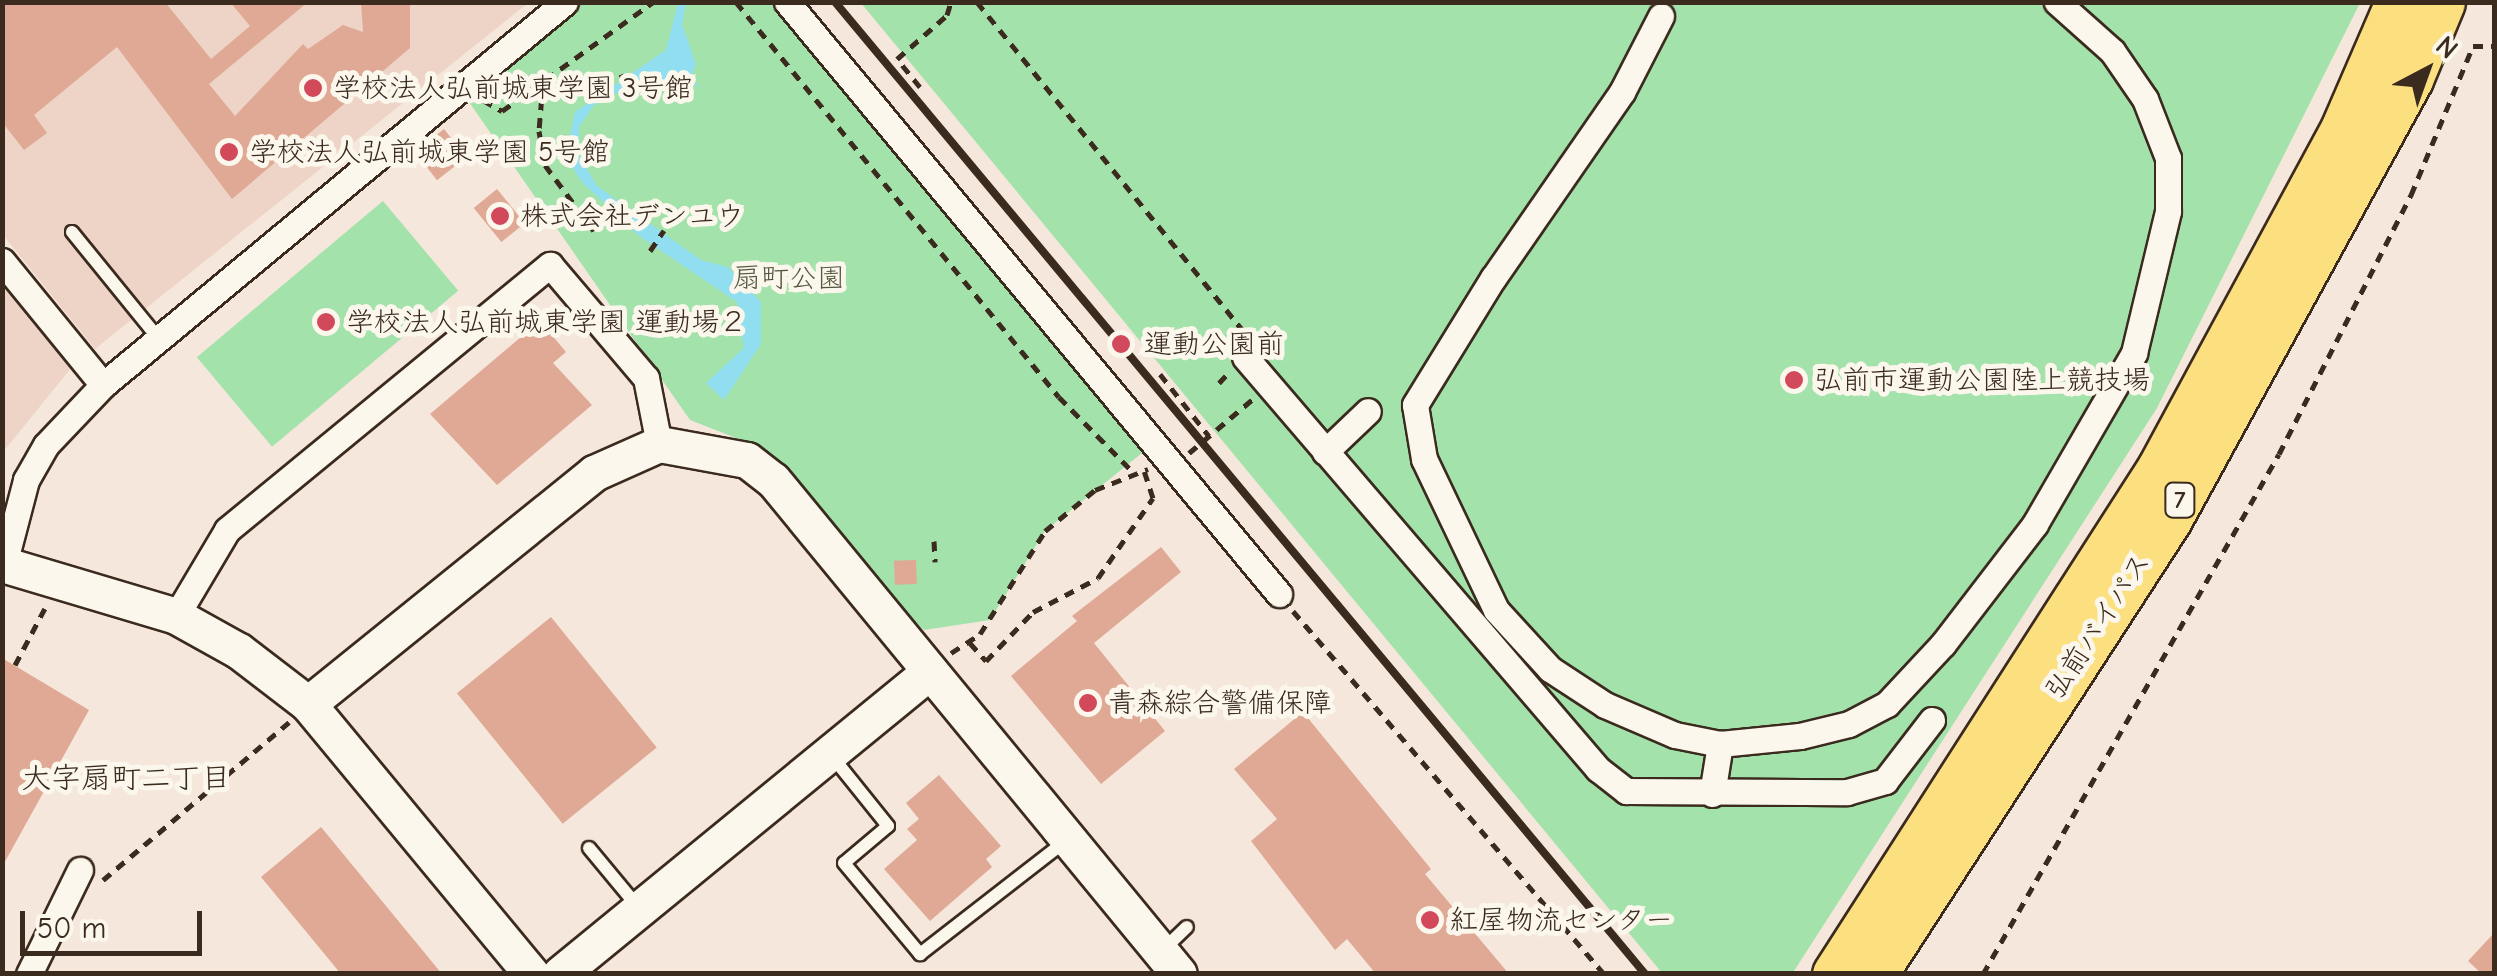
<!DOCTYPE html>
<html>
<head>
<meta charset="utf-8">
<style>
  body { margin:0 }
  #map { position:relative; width:2497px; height:976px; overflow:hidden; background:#f5e7db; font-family:"Comic Neue","Klee One",sans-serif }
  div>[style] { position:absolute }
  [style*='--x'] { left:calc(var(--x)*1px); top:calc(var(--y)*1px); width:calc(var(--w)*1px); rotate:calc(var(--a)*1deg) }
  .built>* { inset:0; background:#eed4c6 }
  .green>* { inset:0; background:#a3e2aa; transform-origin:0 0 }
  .water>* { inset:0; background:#90deef }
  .building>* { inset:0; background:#dfa995; transform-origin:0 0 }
  .path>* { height:5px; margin-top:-2.5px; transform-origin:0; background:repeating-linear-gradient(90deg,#3b2a1e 0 10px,transparent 0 18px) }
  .roads { filter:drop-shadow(2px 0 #3b2a1e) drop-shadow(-2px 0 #3b2a1e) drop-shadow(0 2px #3b2a1e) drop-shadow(0 -2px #3b2a1e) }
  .lane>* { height:12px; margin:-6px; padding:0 6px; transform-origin:6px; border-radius:6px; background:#fbf7ec }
  .street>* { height:25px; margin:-12.5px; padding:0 12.5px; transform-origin:12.5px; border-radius:12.5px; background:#fbf7ec }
  .secondary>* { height:35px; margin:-17.5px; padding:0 17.5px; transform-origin:17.5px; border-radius:17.5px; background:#fbf7ec }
  .highway>* { height:45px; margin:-22.5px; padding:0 22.5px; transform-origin:22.5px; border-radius:22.5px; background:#fce080 }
  .rail>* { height:8px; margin:-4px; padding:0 4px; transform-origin:4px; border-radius:4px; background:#3b2a1e }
  .dots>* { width:28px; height:28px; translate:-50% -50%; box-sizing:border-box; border:5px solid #fbf7ec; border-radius:50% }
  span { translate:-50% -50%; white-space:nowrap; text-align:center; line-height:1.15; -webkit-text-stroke:10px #fbf7ec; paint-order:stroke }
  .shield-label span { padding:2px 8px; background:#fbf7ec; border:2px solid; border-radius:8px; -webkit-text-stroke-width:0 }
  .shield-label { font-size:25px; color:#3b2a1e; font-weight:700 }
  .poi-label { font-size:28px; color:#3b2a1e }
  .left { translate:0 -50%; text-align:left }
  .park-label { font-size:28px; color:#555841 }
  .street-label { font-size:28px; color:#3b2a1e }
  .neighbourhood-label { font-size:30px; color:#3b2a1e }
  .frame { position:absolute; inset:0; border:5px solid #3b2a1e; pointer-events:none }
  .north { position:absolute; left:2377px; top:20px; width:100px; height:100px; -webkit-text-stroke:8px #fbf7ec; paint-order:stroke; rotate:41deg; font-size:28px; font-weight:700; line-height:40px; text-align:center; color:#3b2a1e }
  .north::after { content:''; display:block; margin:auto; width:35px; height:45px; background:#3b2a1e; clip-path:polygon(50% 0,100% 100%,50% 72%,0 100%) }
  .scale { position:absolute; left:20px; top:911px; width:182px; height:45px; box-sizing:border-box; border:5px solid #3b2a1e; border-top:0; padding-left:12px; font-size:30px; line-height:35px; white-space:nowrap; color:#3b2a1e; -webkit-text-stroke:8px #fbf7ec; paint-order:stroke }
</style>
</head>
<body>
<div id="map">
  <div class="built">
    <i style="clip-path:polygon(2px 3px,528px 3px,95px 349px,3px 235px)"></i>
    <i style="clip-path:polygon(2px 285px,72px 367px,3px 452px,2px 452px)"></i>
  </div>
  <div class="green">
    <i style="clip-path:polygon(572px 3px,772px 3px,1147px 449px,1045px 531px,990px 620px,924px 630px,871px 581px,759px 447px,690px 420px,460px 89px)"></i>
    <i style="clip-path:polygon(861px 3px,2360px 3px,2157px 408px,1792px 974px,1662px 973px)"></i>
    <i style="left:383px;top:201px;width:117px;height:243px;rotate:50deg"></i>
  </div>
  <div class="water">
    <i style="clip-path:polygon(678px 3px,686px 3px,682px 24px,696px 64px,691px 78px,700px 88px,688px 82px,624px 89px,594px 105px,579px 127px,579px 155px,597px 186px,701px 260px,728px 267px,761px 302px,761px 344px,724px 400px,706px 383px,744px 348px,737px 302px,639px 236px,581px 181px,566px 156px,575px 112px,666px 50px)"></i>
  </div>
  <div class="building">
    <i style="clip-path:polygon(2px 2px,165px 2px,211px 59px,250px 26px,230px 2px,308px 2px,209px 84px,235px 116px,303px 44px,308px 49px,343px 25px,363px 32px,361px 2px,410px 2px,410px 48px,232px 199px,117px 47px,34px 115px,47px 133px,24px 150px,2px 122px)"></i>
    <i style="left:444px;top:129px;width:36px;height:37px;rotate:52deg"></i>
    <i style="left:497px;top:189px;width:44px;height:30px;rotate:51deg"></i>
    <i style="clip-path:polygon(540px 321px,566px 352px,553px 363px,592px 405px,497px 485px,430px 414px)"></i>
    <i style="clip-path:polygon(1161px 547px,1181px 572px,1094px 643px,1165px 731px,1101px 784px,1011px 676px,1077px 621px,1072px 616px)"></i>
    <i style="left:916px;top:560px;width:24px;height:22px;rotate:88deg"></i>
    <i style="left:551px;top:617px;width:168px;height:121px;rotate:51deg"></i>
    <i style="clip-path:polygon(2px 658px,89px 710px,2px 867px)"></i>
    <i style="clip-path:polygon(1303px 712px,1431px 869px,1425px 874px,1509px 974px,1376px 974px,1347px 939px,1335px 950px,1251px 841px,1277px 819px,1234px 769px)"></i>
    <i style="clip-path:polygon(939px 775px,1001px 846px,986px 859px,992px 867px,930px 921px,884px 869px,917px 840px,907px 829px,919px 819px,906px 803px)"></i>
    <i style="clip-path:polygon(321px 827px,442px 974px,341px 974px,261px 877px)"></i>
    <i style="clip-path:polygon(2494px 933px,2494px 974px,2482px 974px,2468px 961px)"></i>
  </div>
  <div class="path">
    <i style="--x:736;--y:2;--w:510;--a:50.73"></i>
    <i style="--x:1059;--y:397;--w:105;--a:45.4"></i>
    <i style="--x:977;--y:2;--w:427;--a:51"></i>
    <i style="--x:621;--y:74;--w:22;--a:68"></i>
    <i style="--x:543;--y:82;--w:49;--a:94.7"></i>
    <i style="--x:539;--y:131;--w:35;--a:80"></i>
    <i style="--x:545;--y:165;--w:82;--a:53.4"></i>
    <i style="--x:920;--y:87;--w:36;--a:-129"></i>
    <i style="--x:897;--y:59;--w:67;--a:-41.3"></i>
    <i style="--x:947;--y:15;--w:14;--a:-73"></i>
    <i style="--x:483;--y:100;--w:22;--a:30"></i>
    <i style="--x:502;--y:111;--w:186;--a:-35.8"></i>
    <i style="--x:650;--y:251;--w:25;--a:-56"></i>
    <i style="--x:1160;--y:374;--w:79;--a:51.7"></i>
    <i style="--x:1219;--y:383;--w:16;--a:-47"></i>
    <i style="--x:1189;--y:453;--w:84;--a:-40.2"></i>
    <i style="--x:934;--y:541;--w:21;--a:87"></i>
    <i style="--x:1293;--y:611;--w:478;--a:49.4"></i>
    <i style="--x:970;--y:643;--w:24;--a:48"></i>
    <i style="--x:986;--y:661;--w:68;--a:-46.2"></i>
    <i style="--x:1033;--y:612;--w:73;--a:-27.6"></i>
    <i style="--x:1098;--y:578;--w:97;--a:-55.5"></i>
    <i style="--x:1153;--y:498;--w:28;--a:-108"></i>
    <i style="--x:951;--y:653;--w:35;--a:-33"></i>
    <i style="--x:980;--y:634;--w:122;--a:-57.7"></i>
    <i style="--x:1045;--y:531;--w:65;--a:-39.4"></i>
    <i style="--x:1095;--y:490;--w:57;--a:-21.6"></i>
    <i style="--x:15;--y:665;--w:64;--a:-62.2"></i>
    <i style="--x:103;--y:880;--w:244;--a:-40.3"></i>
    <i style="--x:1983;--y:974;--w:598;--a:-60.35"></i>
    <i style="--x:2279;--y:454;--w:291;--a:-63"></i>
    <i style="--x:2411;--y:195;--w:161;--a:-67.4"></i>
    <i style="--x:2473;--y:46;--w:21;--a:0"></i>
  </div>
  <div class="roads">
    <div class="lane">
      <i style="--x:72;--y:232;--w:138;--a:50.9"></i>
      <i style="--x:831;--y:755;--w:91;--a:51.2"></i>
      <i style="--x:888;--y:826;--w:57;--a:139.9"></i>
      <i style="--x:844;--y:863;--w:119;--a:50.1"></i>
      <i style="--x:920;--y:954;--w:186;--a:-37.8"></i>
      <i style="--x:589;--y:848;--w:77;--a:50.3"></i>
      <i style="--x:1163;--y:950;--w:33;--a:-44"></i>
    </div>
    <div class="street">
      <i style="--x:787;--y:2;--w:770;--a:50.27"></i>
      <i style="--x:1661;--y:16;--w:85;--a:117.2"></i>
      <i style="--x:1622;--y:92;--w:226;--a:124.7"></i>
      <i style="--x:1493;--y:278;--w:149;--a:121.6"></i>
      <i style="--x:1415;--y:405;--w:55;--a:80.5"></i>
      <i style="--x:1424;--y:459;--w:167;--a:64.5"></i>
      <i style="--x:1496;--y:610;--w:80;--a:47.5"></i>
      <i style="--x:1550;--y:669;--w:66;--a:33.2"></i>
      <i style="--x:1605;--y:705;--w:76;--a:23.2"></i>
      <i style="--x:1675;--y:735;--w:46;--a:11.3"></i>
      <i style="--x:1720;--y:744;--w:80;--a:-5.7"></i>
      <i style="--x:1800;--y:736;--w:50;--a:-13.8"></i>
      <i style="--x:1849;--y:724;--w:43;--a:-27.8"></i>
      <i style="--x:1887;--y:704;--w:82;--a:-47"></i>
      <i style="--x:1943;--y:644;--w:151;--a:-52.5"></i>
      <i style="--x:2035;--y:524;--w:198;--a:-59.9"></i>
      <i style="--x:2134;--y:353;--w:146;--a:-76.5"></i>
      <i style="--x:2168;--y:211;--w:53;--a:-90"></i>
      <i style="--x:2168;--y:158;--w:63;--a:-111.3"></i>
      <i style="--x:2145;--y:99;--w:58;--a:-124.5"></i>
      <i style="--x:2112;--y:51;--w:74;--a:-138.3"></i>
      <i style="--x:2;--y:261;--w:160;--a:50.8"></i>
      <i style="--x:1245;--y:357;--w:543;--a:49.41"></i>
      <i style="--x:1598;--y:769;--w:36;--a:38"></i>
      <i style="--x:1626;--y:791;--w:221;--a:0.3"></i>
      <i style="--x:1847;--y:792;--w:40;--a:-16"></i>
      <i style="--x:1885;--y:781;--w:77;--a:-52.4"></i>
      <i style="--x:1325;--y:452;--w:59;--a:-43.6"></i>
      <i style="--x:4;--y:564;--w:87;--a:-75.3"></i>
      <i style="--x:26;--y:480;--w:40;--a:-60.3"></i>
      <i style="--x:46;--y:445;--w:83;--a:-46.5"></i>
      <i style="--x:103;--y:385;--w:600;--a:-39.66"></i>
      <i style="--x:176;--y:616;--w:100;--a:-59.3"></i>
      <i style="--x:227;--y:530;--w:418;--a:-39.4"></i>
      <i style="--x:550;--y:265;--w:148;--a:49.7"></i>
      <i style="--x:646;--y:378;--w:67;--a:78.9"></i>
      <i style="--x:1712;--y:794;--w:51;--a:-80.9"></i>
      <i style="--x:29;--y:974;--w:116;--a:-63.9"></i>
    </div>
    <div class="secondary">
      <i style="--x:2;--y:564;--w:182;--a:16.6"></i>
      <i style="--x:176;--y:616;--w:72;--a:29.1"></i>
      <i style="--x:239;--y:651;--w:87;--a:37.5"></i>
      <i style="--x:308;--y:704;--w:350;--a:50.4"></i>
      <i style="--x:308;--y:704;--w:368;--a:-38.9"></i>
      <i style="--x:594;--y:473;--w:71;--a:-24"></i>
      <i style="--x:659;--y:444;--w:89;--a:10.3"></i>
      <i style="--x:747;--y:460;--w:33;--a:38"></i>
      <i style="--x:773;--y:480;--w:639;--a:50.58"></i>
      <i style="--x:560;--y:974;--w:478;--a:-39.3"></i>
    </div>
    <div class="highway">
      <i style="--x:1835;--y:974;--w:601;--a:-57.29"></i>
      <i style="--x:2160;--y:468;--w:387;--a:-61.6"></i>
      <i style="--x:2344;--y:127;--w:136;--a:-66.6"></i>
      <i style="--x:1874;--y:974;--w:542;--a:-57.04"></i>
      <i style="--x:2169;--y:519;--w:502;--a:-61.29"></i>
      <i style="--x:2410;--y:79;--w:83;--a:-67.4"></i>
    </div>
  </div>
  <div class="rail">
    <i style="--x:835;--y:2;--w:1265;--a:50.19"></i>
  </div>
  <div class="dots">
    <i style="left:313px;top:88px;background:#d1495b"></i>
    <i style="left:229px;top:152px;background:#d1495b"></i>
    <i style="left:500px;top:216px;background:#d1495b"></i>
    <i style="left:326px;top:322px;background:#d1495b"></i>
    <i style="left:1121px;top:344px;background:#d1495b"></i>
    <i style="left:1794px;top:380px;background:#d1495b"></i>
    <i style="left:1088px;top:703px;background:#d1495b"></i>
    <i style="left:1430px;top:920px;background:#d1495b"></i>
  </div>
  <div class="shield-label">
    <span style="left:2180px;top:500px">7</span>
  </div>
  <div class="poi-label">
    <span class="left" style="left:333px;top:88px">学校法人弘前城東学園 3号館</span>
    <span class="left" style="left:249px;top:152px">学校法人弘前城東学園 5号館</span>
    <span class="left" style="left:520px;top:216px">株式会社デンユウ</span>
    <span class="left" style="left:346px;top:322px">学校法人弘前城東学園 運動場２</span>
    <span class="left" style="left:1144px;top:344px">運動公園前</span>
    <span class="left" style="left:1814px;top:380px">弘前市運動公園陸上競技場</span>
    <span class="left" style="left:1108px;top:703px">青森綜合警備保障</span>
    <span class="left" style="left:1450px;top:920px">紅屋物流センター</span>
  </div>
  <div class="park-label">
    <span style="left:789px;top:278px">扇町公園</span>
  </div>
  <div class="street-label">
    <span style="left:2098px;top:626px;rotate:-57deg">弘前バイパス</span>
  </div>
  <div class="neighbourhood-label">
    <span style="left:126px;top:779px">大字扇町二丁目</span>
  </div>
  <div class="frame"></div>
  <div class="north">N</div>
  <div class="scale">50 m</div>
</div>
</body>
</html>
